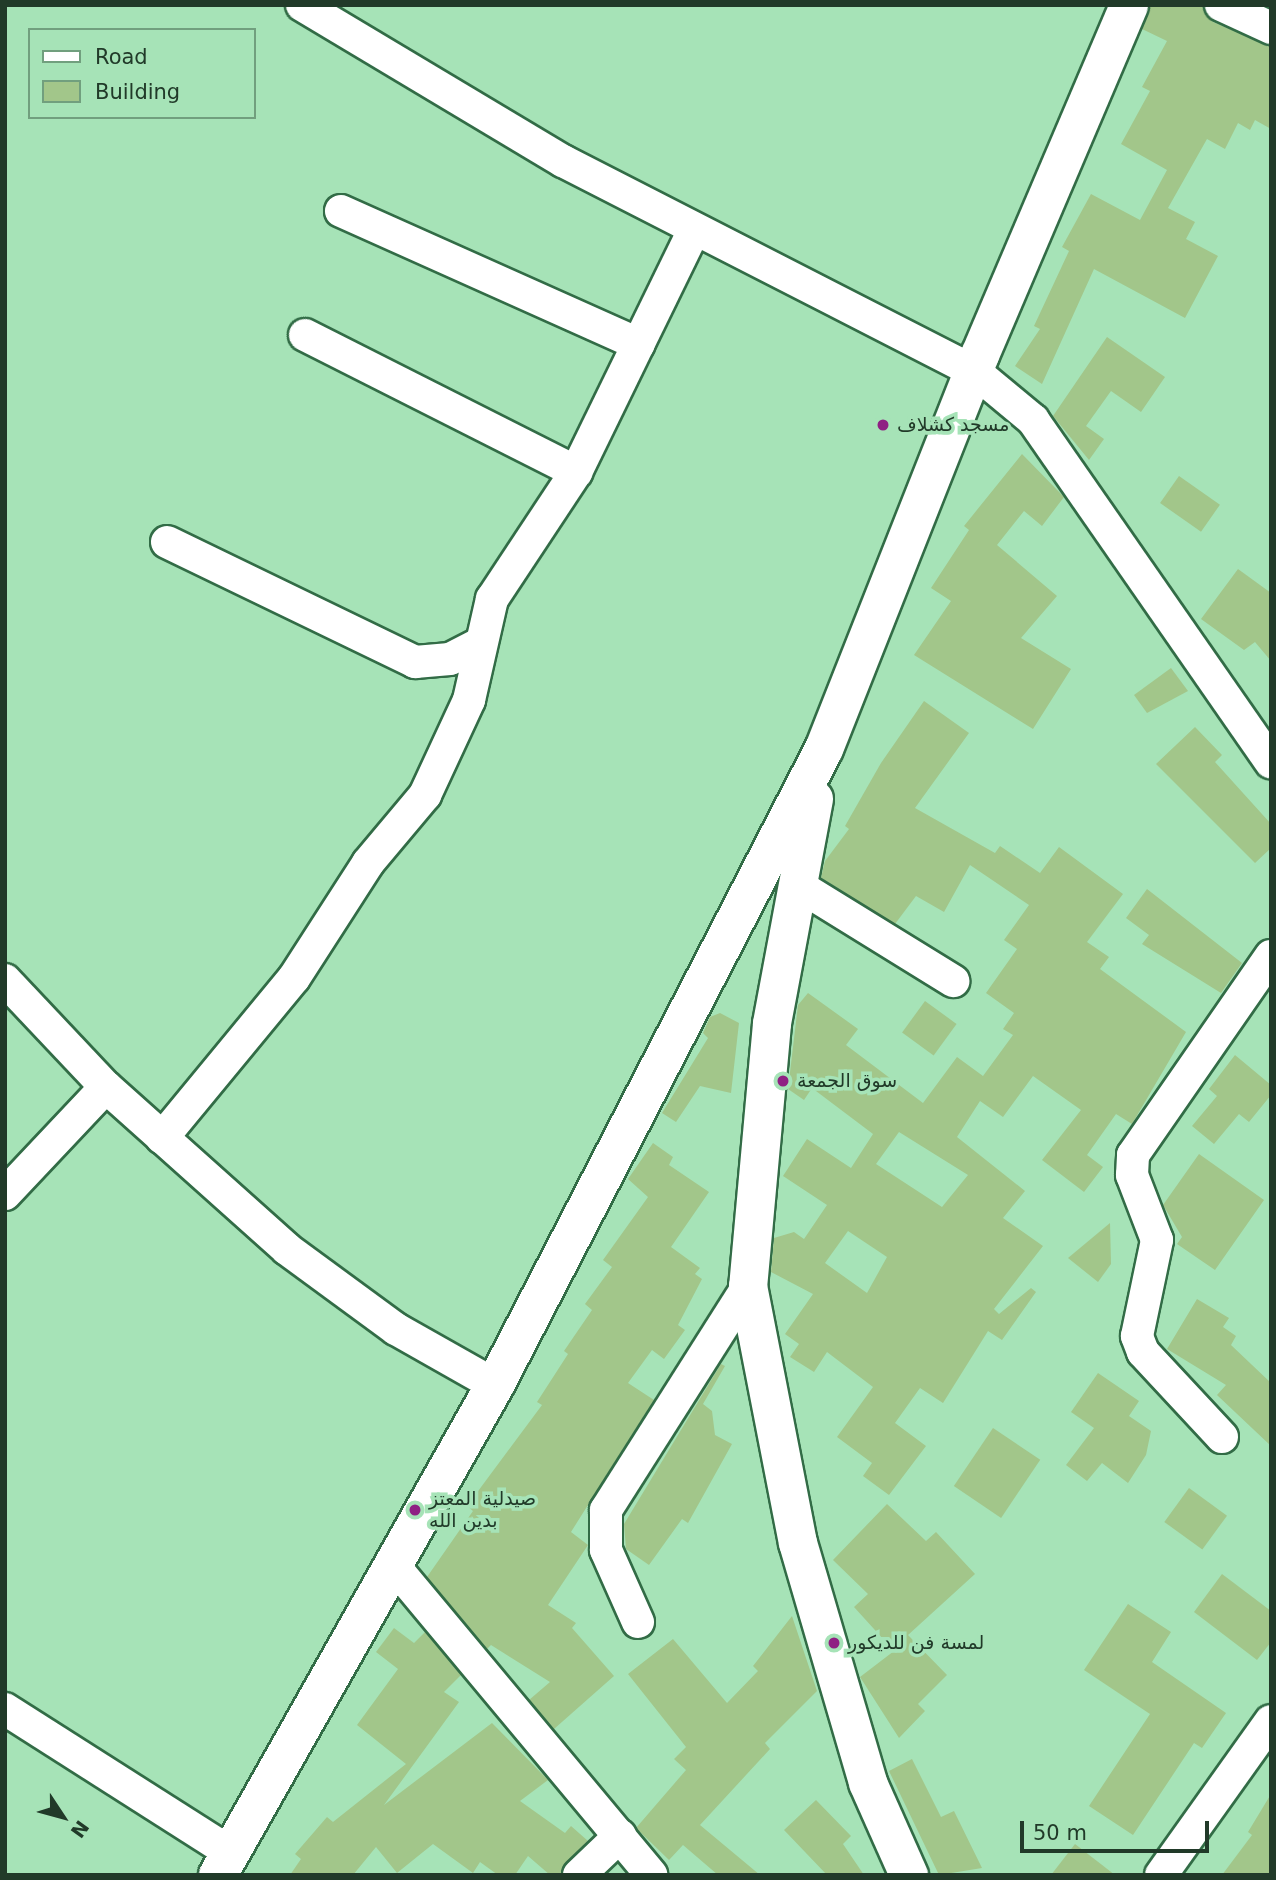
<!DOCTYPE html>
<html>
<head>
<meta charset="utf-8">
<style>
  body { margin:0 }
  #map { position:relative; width:1276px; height:1880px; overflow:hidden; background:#a6e3b7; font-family:"DejaVu Sans",Vazirmatn,sans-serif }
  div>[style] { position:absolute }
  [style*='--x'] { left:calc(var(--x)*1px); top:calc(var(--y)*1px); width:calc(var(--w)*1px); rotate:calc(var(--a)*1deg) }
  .building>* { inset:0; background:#a2c68a; transform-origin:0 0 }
  .roads { filter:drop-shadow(2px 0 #326c46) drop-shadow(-2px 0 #326c46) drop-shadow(0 2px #326c46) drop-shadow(0 -2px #326c46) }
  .minor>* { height:32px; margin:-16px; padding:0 16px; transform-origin:16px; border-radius:16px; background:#fff }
  .major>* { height:38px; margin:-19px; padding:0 19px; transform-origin:19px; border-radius:19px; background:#fff }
  .dots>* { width:19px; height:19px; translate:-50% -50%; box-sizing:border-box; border:4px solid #a6e3b7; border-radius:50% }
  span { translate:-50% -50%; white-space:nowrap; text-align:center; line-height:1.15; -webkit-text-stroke:7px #a6e3b7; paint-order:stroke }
  .poi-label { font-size:19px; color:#213a29 }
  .left { translate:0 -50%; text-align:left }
  .frame { position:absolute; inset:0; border:7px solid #213a29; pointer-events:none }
  .legend { position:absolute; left:28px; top:28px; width:228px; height:91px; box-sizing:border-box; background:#a6e3b7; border:2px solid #719f7e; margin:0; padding:9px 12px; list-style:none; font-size:21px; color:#213a29 }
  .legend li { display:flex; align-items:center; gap:14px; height:35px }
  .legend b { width:35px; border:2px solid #719f7e }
  .north { position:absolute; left:28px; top:1782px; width:70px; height:70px; -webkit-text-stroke:5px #a6e3b7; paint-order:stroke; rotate:126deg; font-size:19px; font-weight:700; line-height:28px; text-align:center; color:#213a29 }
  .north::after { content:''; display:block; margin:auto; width:24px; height:32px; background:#213a29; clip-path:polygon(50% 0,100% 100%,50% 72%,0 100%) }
  .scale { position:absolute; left:1020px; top:1821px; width:189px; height:32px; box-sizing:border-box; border:4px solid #213a29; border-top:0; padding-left:9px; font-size:21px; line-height:24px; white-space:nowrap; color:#213a29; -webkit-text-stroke:5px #a6e3b7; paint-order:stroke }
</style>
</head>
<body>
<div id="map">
  <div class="building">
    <i style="clip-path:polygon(1151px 5px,1203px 5px,1213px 22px,1271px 46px,1271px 129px,1255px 120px,1250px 130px,1238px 123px,1225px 149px,1207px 139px,1168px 208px,1195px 222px,1186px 239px,1218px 256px,1185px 318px,1094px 269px,1042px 384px,1015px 366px,1040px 329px,1034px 326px,1069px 251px,1062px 247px,1091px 194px,1140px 220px,1167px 170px,1121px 144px,1150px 91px,1142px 87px,1167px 41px,1142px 29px)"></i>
    <i style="clip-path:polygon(1107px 337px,1165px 377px,1141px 412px,1111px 391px,1086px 426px,1104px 439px,1089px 460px,1053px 416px)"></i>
    <i style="clip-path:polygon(1022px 454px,1064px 497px,1042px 526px,1024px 511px,997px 545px,1057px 596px,1021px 638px,1071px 669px,1033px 729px,914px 655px,951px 601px,931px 588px,969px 530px,964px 526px)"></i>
    <i style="left:1179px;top:476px;width:50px;height:33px;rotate:35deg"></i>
    <i style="clip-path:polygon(1238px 569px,1271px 593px,1271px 661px,1255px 642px,1244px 650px,1201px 619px)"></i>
    <i style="clip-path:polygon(1171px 668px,1188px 691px,1147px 713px,1134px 695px)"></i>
    <i style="clip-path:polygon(evenodd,924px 701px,969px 733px,915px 808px,995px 853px,1000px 846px,1040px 873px,1059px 847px,1123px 894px,1087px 942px,1109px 957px,1100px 969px,1186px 1032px,1132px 1124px,1116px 1114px,1087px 1155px,1103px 1167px,1084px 1192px,1042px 1160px,1081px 1110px,1033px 1076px,1003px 1117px,980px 1101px,957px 1137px,1025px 1191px,1003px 1218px,1043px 1246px,994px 1309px,999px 1314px,1031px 1288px,1036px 1292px,1002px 1340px,988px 1331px,943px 1403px,920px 1388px,895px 1423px,926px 1446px,889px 1495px,863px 1476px,872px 1463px,837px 1437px,873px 1387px,827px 1352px,814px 1372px,790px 1357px,799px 1344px,785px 1334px,813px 1294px,771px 1272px,774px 1238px,794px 1232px,804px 1239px,827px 1205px,783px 1176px,807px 1139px,851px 1168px,873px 1134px,812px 1088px,804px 1100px,788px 1089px,798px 1005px,808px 993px,858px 1029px,846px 1045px,923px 1103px,957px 1057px,983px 1076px,1013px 1035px,1003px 1029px,1014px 1013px,986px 993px,1017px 949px,1004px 940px,1029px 905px,970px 865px,944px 912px,916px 896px,895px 924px,821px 878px,825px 861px,849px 829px,845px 826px,881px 763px,924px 701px,899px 1132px,968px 1175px,942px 1207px,876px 1164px,899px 1132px,924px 701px,848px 1231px,887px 1257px,867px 1293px,825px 1263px,848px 1231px)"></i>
    <i style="clip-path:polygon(1195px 727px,1222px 755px,1215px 762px,1271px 824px,1271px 848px,1255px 863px,1156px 764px)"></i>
    <i style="clip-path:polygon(1147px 889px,1242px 963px,1221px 993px,1142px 944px,1149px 935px,1126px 918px)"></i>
    <i style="left:925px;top:1001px;width:39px;height:39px;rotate:36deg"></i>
    <i style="clip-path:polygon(720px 1013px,739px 1023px,731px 1093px,700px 1086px,676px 1122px,662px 1113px,708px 1038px,703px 1033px,710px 1017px)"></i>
    <i style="clip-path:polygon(1235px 1055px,1271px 1085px,1271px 1095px,1249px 1122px,1239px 1114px,1214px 1144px,1192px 1126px,1217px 1096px,1209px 1089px)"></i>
    <i style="clip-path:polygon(653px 1143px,673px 1157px,669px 1165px,709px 1192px,671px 1247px,700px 1268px,695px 1274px,702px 1279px,678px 1325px,685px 1330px,664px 1359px,652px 1350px,628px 1383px,654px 1400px,571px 1532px,588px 1545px,548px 1605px,576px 1623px,572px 1628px,614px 1676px,554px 1729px,529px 1700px,550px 1682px,491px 1645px,487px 1649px,427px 1577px,473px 1511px,467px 1506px,542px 1405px,537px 1402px,568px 1354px,564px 1351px,592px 1310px,585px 1304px,612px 1267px,603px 1260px,648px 1197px,628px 1179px)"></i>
    <i style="clip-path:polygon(1199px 1154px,1264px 1200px,1215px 1270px,1177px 1244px,1182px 1237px,1163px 1205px)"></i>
    <i style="clip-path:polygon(1110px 1223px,1111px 1264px,1098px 1282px,1068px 1258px)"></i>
    <i style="clip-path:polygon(1197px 1299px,1229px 1318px,1223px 1327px,1236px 1336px,1231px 1345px,1271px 1383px,1271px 1446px,1217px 1395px,1226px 1385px,1167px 1349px)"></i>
    <i style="clip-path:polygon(721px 1364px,725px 1366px,703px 1404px,712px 1411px,715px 1435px,732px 1444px,688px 1523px,682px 1519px,649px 1565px,626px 1549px,624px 1524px)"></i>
    <i style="clip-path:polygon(1098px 1373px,1139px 1401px,1129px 1416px,1151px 1431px,1146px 1455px,1128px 1483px,1102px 1463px,1087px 1481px,1066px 1465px,1094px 1428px,1071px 1412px)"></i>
    <i style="left:993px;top:1428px;width:57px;height:70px;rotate:34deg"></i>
    <i style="left:1189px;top:1488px;width:47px;height:42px;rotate:36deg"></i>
    <i style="clip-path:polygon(887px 1504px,926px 1541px,936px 1532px,975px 1574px,908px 1635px,947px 1675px,918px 1704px,925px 1711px,899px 1738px,860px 1677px,894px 1651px,854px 1607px,868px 1594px,833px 1560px)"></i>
    <i style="clip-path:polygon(1222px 1574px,1271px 1611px,1271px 1642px,1257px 1660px,1194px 1612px)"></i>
    <i style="clip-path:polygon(1128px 1604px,1171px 1632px,1152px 1662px,1226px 1713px,1202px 1748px,1194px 1743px,1133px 1835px,1089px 1806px,1150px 1714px,1084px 1670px)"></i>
    <i style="clip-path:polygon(792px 1616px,817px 1691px,765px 1743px,770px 1749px,700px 1825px,760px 1875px,718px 1875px,683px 1845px,669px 1860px,636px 1828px,686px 1770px,674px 1759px,686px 1747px,628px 1674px,673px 1639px,727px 1703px,758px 1671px,753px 1666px)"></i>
    <i style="clip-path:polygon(394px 1628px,414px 1643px,425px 1632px,461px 1675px,444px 1692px,459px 1702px,384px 1805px,492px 1723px,548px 1780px,520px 1801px,565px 1833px,571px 1826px,588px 1841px,561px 1875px,550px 1875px,528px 1856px,515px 1875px,498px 1875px,480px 1862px,473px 1873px,433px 1844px,397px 1873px,376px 1847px,353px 1875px,290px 1875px,301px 1859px,295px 1854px,327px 1817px,333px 1822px,406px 1764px,357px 1725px,398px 1669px,376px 1652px)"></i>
    <i style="clip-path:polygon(912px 1759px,941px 1817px,954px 1811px,982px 1868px,939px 1875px,889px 1771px)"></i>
    <i style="clip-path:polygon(1271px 1794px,1271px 1875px,1222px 1875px,1252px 1835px,1248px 1832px)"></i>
    <i style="clip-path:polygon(816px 1800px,851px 1836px,843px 1844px,864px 1875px,827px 1875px,784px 1830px)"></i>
    <i style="clip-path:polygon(1075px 1844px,1115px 1875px,1051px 1875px)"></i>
  </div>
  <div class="roads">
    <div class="minor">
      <i style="--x:302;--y:5;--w:304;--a:30.9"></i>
      <i style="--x:563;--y:161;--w:462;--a:27.1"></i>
      <i style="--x:974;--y:371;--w:77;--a:39.7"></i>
      <i style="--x:1033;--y:420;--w:417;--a:55.2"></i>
      <i style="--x:1221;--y:5;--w:55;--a:24.7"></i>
      <i style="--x:341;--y:211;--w:326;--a:24.1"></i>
      <i style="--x:305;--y:335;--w:304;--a:26.8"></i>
      <i style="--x:167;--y:542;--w:276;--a:25.8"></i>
      <i style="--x:415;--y:662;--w:35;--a:-5"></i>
      <i style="--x:450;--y:659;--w:30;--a:-27"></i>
      <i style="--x:796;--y:884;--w:185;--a:31.7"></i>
      <i style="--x:5;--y:980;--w:147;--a:46.7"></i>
      <i style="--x:106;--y:1087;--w:243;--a:41.8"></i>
      <i style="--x:287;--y:1249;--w:135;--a:36.3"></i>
      <i style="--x:396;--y:1329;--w:114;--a:29.5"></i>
      <i style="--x:162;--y:1138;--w:207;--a:-50.5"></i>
      <i style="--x:294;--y:978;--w:137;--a:-57.2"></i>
      <i style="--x:368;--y:863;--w:89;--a:-50"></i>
      <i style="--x:425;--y:795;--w:105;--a:-65.1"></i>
      <i style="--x:469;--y:700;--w:104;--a:-77.2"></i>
      <i style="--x:492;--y:599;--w:152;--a:-56.5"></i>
      <i style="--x:576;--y:472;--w:269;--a:-64"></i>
      <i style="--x:5;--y:1194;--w:147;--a:-46.7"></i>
      <i style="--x:1222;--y:1437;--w:116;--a:-132.9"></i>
      <i style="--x:1143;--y:1352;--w:17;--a:-111"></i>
      <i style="--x:1137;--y:1336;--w:98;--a:-78.2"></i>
      <i style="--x:1157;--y:1240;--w:70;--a:-111"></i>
      <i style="--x:1132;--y:1175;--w:20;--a:-87"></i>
      <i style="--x:1133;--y:1155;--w:242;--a:-55.3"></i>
      <i style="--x:394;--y:1566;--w:402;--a:50.2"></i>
      <i style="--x:638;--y:1622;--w:79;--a:-114"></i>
      <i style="--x:606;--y:1550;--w:40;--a:-90"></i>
      <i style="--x:606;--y:1510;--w:265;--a:-57.6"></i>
      <i style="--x:5;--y:1709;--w:268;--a:32.5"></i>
      <i style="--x:579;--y:1875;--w:57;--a:-43.6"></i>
      <i style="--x:1161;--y:1875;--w:189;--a:-54.5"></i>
    </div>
    <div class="major">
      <i style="--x:814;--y:799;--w:229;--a:100.6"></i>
      <i style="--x:772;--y:1024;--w:263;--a:95.2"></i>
      <i style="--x:748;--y:1286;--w:262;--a:79"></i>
      <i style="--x:798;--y:1543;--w:250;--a:73.7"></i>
      <i style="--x:868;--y:1783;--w:101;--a:66"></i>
      <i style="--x:218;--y:1875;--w:563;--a:-60.52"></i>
      <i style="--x:495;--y:1385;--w:716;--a:-62.65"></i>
      <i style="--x:824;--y:749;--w:424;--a:-68.4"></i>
      <i style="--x:980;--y:355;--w:380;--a:-66.9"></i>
    </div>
  </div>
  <div class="dots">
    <i style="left:883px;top:425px;background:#8f2083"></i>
    <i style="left:783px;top:1081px;background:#8f2083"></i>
    <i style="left:415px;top:1510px;background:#8f2083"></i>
    <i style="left:834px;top:1643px;background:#8f2083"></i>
  </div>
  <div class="poi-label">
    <span class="left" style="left:897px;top:425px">مسجد كشلاف</span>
    <span class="left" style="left:797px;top:1081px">سوق الجمعة</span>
    <span class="left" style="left:429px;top:1510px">صيدلية المعتز<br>بدين الله</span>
    <span class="left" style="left:848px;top:1643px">لمسة فن للديكور</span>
  </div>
  <div class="frame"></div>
  <ul class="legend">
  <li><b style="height:9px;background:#fff"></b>Road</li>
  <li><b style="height:19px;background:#a2c68a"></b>Building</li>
  </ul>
  <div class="north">N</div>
  <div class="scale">50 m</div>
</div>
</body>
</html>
